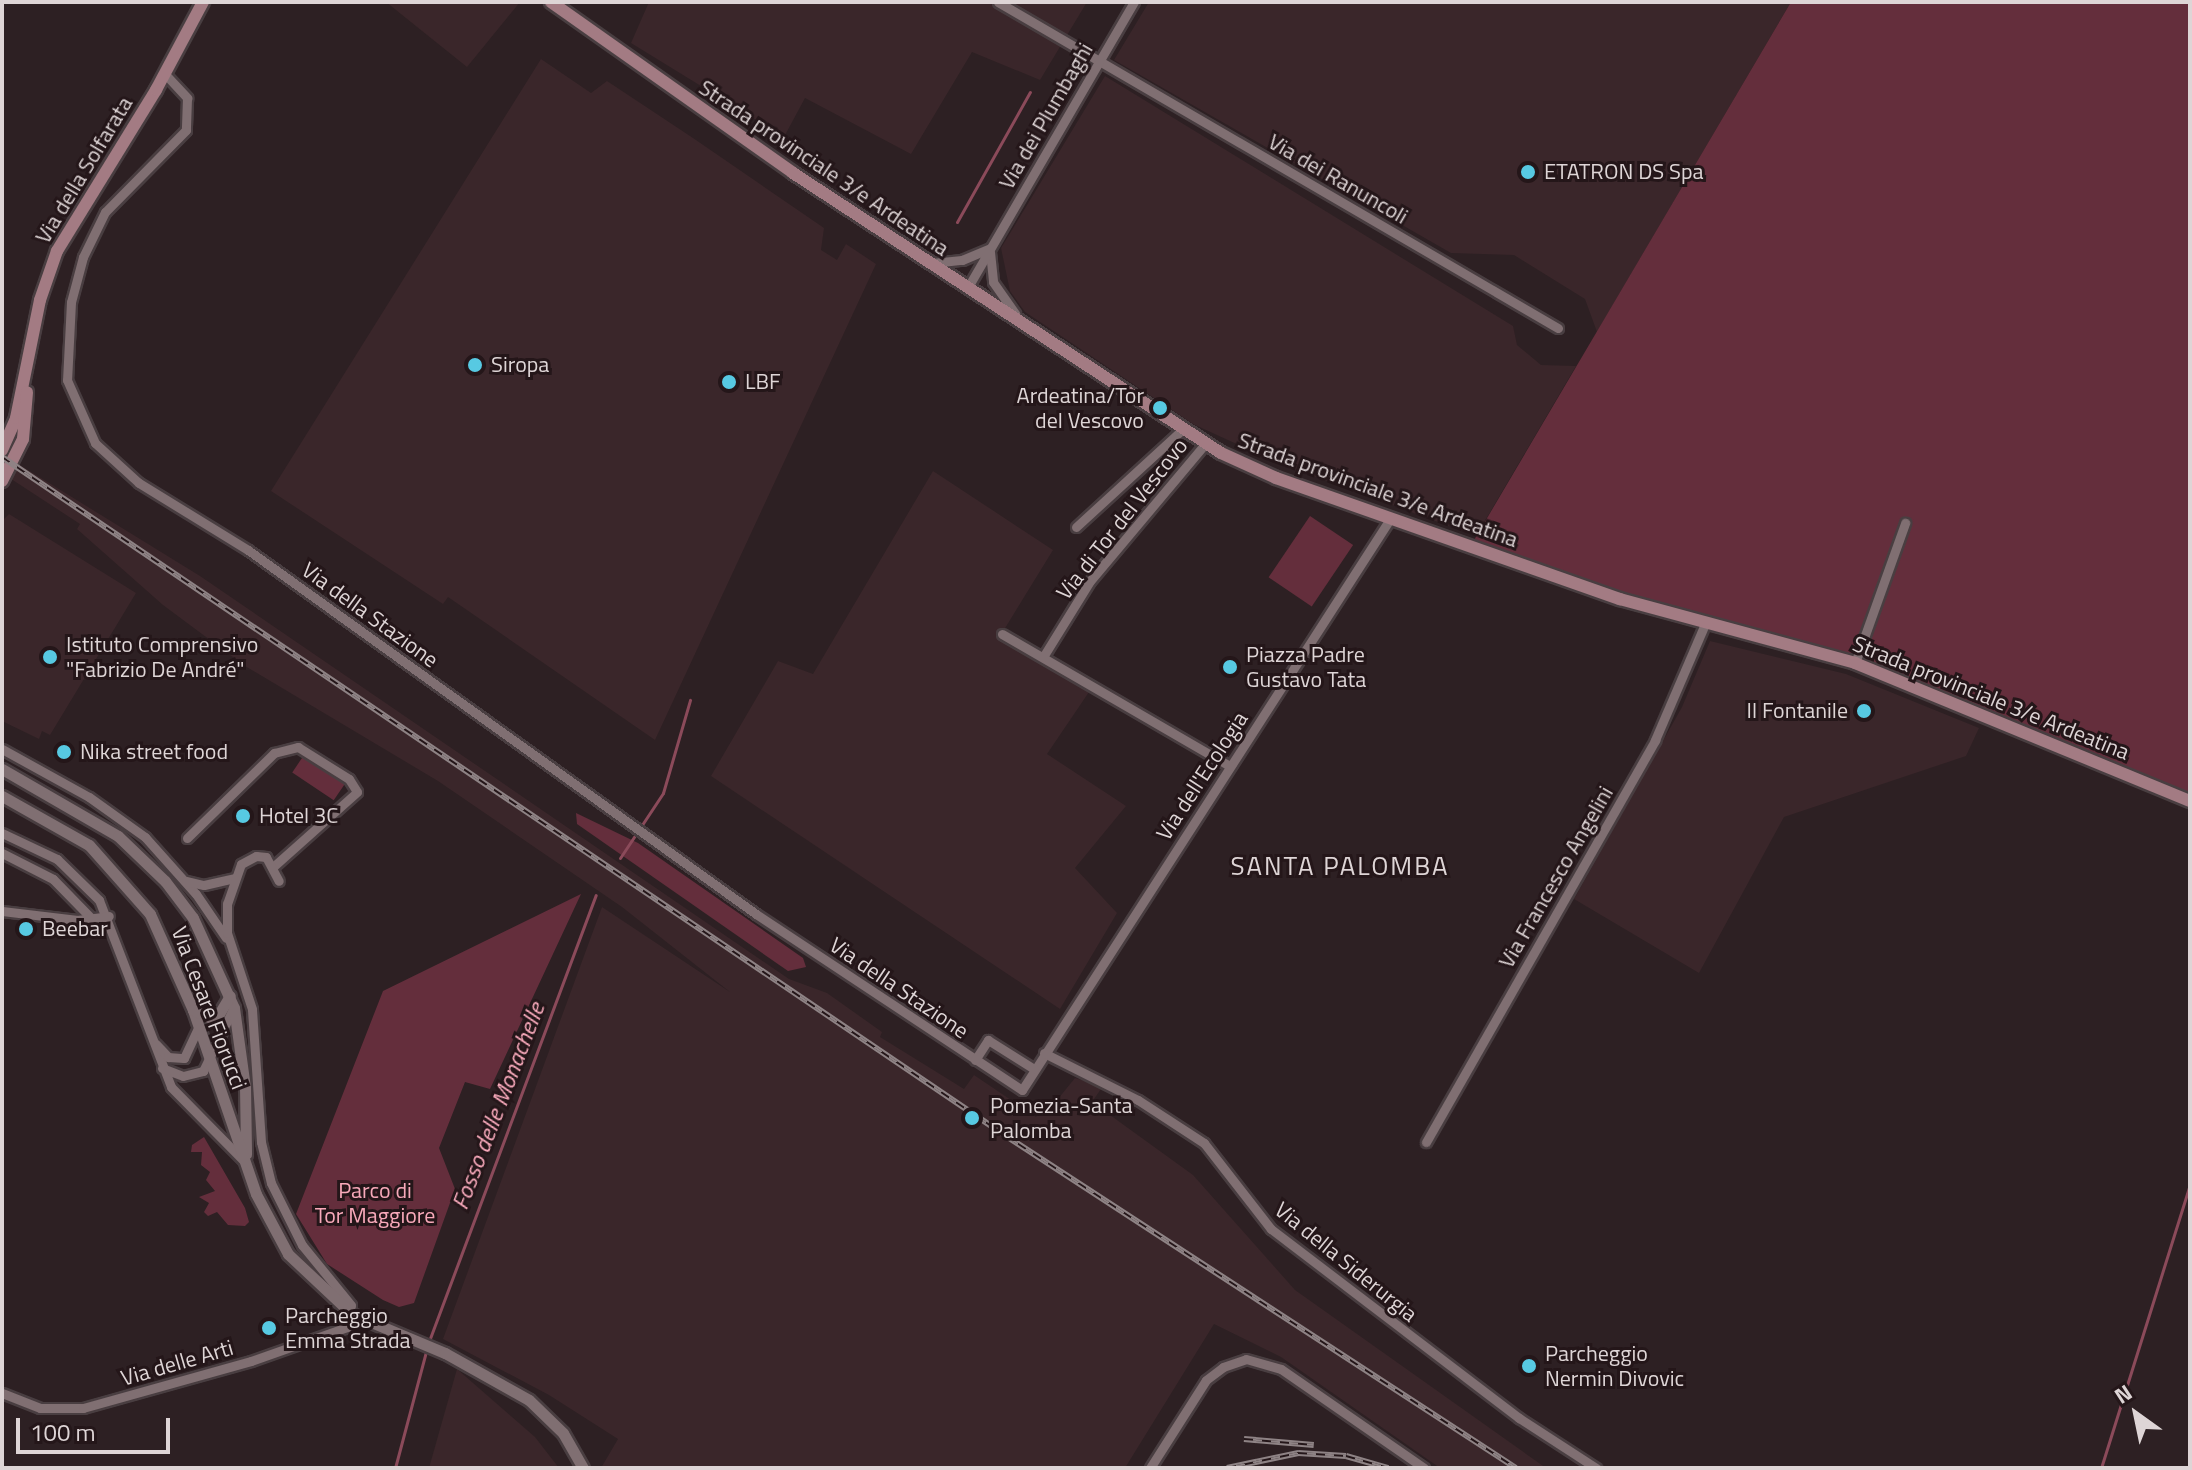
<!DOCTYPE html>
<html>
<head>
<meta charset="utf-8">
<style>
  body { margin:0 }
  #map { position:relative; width:2192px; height:1470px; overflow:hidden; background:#2d2023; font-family:"Titillium Web",sans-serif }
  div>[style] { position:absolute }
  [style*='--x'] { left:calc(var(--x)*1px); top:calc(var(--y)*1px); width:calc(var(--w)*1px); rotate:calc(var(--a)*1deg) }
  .built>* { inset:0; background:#3a262a }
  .green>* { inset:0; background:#642e3c; transform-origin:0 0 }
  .stream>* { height:3px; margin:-1.5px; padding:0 1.5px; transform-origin:1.5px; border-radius:1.5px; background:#8b4a5a }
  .roads { filter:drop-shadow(2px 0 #493e41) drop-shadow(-2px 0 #493e41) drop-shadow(0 2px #493e41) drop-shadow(0 -2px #493e41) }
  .minor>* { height:9px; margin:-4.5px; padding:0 4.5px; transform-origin:4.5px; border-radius:4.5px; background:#806f72 }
  .tertiary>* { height:11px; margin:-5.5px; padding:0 5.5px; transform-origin:5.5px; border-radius:5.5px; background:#806f72 }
  .secondary>* { height:12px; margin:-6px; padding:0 6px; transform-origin:6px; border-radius:6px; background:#a37b83 }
  .rail>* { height:6px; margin-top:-3px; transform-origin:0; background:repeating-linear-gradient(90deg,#241619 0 9px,#8e8385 0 18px); box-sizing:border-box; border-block:2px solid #8e8385 }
  .dots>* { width:22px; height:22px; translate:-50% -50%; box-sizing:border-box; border:4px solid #241619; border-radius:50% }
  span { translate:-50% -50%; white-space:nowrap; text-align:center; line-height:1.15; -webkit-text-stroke:6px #241619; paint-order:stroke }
  .street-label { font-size:22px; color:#ded5d6 }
  .poi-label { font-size:22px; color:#ded5d6 }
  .left { translate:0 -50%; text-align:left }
  .right { translate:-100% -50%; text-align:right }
  .park-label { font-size:22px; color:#f8a9ba }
  .water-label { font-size:24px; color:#fcacbe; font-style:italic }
  .quarter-label { font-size:26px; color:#ded5d6; letter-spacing:2px }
  .frame { position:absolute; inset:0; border:4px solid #ded5d6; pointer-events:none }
  .north { position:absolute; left:2096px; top:1374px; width:80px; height:80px; -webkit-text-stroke:6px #241619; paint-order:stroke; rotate:327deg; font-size:22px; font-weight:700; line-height:32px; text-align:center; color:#ded5d6 }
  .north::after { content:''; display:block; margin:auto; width:28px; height:36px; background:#ded5d6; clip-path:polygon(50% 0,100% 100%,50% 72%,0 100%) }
  .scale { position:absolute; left:16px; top:1418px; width:154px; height:36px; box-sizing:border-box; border:4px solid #ded5d6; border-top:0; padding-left:10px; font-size:24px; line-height:28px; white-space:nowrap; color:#ded5d6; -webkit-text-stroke:6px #241619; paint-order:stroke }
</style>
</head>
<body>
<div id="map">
  <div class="built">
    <i style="clip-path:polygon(386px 2px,520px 2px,467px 67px)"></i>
    <i style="clip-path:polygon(649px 2px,1087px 2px,1040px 80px,972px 52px,911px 154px,805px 98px,784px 137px,631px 43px)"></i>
    <i style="clip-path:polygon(1149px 2px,1791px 2px,1597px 332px,1585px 299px,1514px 255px,1451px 253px,1114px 60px)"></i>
    <i style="clip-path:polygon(541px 59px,591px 93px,607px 81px,693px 138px,824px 228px,821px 250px,837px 260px,846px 244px,876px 264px,655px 740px,448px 597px,443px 604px,271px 491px)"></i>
    <i style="clip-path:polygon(1105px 76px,1513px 326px,1517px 345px,1541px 365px,1576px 366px,1476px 536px,1278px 463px,1193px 424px,1025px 312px,1010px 291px,1001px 248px)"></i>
    <i style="clip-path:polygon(2px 454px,200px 576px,789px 979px,827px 993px,882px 1032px,880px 1037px,964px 1089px,974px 1075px,1036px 1117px,1040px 1112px,1045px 1115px,1075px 1078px,1103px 1086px,1092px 1102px,1193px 1175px,1295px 1290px,1546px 1468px,1440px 1468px,1281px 1357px,1214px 1324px,1125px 1468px,601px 1468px,618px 1439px,549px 1395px,443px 1339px,602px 907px,730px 992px,622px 907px,438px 781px,245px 666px,163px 605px,77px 529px,80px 524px,2px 473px)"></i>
    <i style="clip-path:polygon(933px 471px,1053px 550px,999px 638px,1089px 692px,1047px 754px,1126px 806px,1075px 868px,1117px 913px,1060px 1009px,711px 776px,778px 661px,813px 674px)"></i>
    <i style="clip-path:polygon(9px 514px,136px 593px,50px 735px,42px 731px,39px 739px,2px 721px,2px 521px)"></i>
    <i style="clip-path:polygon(1710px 641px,1846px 674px,1979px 728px,1966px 756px,1784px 817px,1699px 973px,1574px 899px,1682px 707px)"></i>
    <i style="clip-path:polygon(457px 1369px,535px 1437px,559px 1468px,429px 1468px)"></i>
  </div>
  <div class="green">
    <i style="clip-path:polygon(1791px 2px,2190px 2px,2190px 801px,1908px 683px,1470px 547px)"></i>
    <i style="left:1310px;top:516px;width:52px;height:74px;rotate:34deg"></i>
    <i style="left:304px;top:755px;width:50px;height:21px;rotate:34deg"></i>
    <i style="clip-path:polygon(576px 813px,638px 843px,803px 958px,806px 967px,788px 971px,577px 824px)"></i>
    <i style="clip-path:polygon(581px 894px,490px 1089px,465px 1082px,439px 1148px,455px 1189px,414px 1303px,399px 1307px,383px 1300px,327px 1264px,296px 1214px,383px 991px)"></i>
    <i style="clip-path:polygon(204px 1137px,245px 1208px,249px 1222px,245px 1226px,228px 1225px,217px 1212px,208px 1216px,204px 1212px,209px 1203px,199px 1197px,215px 1191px,206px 1180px,210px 1172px,201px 1165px,202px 1152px,191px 1152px,192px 1145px)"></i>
  </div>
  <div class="stream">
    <i style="--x:957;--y:222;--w:149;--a:-60.7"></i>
    <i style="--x:620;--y:858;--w:78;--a:-56.5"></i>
    <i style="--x:663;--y:793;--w:97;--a:-73.8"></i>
    <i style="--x:429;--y:1341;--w:476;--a:-69.5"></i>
    <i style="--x:395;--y:1468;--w:124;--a:-75.1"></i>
    <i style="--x:2101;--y:1468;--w:298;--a:-72.6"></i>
  </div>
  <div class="roads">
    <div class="minor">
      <i style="--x:998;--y:2;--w:648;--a:30.21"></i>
      <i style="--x:165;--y:74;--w:33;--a:47"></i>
      <i style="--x:187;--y:98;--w:32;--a:92"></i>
      <i style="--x:186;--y:130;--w:115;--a:134.6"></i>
      <i style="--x:105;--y:212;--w:50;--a:116.1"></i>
      <i style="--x:83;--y:257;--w:47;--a:104.9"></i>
      <i style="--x:71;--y:302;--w:78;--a:92.9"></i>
      <i style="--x:67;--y:380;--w:69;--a:66"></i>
      <i style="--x:95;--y:443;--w:59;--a:42.3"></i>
      <i style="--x:139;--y:483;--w:128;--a:31.6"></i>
      <i style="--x:248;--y:550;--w:625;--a:35.62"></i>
      <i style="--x:756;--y:914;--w:319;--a:33.5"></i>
      <i style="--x:1022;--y:1090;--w:679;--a:-57.2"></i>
      <i style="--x:990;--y:252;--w:30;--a:84"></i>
      <i style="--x:993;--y:282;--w:39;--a:55"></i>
      <i style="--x:932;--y:263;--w:30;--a:-6"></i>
      <i style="--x:962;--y:260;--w:30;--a:-23"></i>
      <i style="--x:968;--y:287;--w:330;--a:-59.8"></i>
      <i style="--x:1076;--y:527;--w:145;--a:-42.5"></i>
      <i style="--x:1002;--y:634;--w:263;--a:30.1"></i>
      <i style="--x:1043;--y:657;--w:89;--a:-58.3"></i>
      <i style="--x:1090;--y:581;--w:179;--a:-50"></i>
      <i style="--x:1855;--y:663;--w:149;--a:-70.3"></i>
      <i style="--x:2;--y:749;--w:99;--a:28.9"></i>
      <i style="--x:89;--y:797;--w:69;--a:35.5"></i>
      <i style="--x:145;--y:837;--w:76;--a:48.2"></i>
      <i style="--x:196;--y:894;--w:53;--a:55.7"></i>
      <i style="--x:2;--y:833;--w:61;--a:25.3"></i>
      <i style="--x:57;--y:859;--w:59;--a:44.3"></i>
      <i style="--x:99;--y:900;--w:200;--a:68.9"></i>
      <i style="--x:171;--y:1087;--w:104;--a:45.4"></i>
      <i style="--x:187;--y:838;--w:122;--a:-44.3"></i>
      <i style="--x:274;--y:753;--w:25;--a:-14"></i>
      <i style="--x:298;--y:747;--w:60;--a:32.1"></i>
      <i style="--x:349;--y:779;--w:15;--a:58"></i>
      <i style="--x:357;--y:792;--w:111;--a:138.3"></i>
      <i style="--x:2;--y:853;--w:57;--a:27"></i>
      <i style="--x:53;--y:879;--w:54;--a:45.7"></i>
      <i style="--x:186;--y:881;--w:18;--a:13"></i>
      <i style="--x:204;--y:885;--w:31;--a:-13"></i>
      <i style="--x:2;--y:911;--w:76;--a:6.8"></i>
      <i style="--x:77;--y:920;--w:32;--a:-7"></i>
      <i style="--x:156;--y:1044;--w:18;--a:47"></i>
      <i style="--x:168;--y:1057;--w:16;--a:4"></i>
      <i style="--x:184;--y:1058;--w:33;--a:-65"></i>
      <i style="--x:1044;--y:1053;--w:105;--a:26.6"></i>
      <i style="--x:1138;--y:1100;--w:79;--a:33.1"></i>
      <i style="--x:1204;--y:1143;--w:109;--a:52.1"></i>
      <i style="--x:1271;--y:1229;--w:312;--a:37.3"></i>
      <i style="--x:1519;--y:1418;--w:92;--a:33"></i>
      <i style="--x:975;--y:1060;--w:24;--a:-57"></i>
      <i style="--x:988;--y:1040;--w:54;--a:32.2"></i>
      <i style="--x:162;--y:1068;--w:22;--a:21"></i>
      <i style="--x:183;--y:1076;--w:21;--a:-14"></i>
      <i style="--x:203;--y:1071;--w:69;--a:-64.2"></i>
      <i style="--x:1426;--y:1142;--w:463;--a:-60.3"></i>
      <i style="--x:1655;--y:740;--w:126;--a:-66.7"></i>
      <i style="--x:2;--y:1393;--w:41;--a:21.5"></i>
      <i style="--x:40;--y:1408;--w:43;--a:0"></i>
      <i style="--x:83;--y:1408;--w:174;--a:-15.6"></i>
      <i style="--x:251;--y:1361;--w:102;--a:-19.5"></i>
      <i style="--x:347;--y:1327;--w:22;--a:-80"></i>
      <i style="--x:351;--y:1305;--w:77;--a:-129.2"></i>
      <i style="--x:302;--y:1245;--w:69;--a:-116.6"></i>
      <i style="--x:271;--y:1183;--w:42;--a:-103.7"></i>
      <i style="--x:261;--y:1142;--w:133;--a:-93.9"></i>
      <i style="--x:252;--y:1009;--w:80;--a:-108.2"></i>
      <i style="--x:227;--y:933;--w:29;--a:-90"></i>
      <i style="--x:227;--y:904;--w:42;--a:-70.7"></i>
      <i style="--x:241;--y:864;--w:17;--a:-28"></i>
      <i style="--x:256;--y:856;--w:10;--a:6"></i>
      <i style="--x:266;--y:857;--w:27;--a:62"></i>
      <i style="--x:1150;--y:1468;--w:104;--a:-57.5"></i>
      <i style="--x:1206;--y:1380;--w:21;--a:-37"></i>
      <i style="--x:1223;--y:1367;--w:24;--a:-19"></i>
      <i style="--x:1246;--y:1359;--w:36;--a:16"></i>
      <i style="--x:1281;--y:1369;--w:174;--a:34.7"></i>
    </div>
    <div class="tertiary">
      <i style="--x:2;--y:769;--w:134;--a:30"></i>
      <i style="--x:118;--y:836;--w:65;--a:43.8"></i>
      <i style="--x:165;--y:881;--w:46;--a:52.9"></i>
      <i style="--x:193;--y:918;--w:99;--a:65.5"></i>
      <i style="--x:234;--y:1008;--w:80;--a:82.1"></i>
      <i style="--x:245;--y:1087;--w:67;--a:89.1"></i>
      <i style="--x:2;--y:796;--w:100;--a:29.4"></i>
      <i style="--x:89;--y:845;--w:92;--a:48.5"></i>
      <i style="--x:150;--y:914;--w:105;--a:65.9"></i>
      <i style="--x:193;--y:1010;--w:194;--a:71.1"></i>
      <i style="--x:256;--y:1194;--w:68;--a:61.9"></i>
      <i style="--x:288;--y:1254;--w:88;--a:43.2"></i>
      <i style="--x:352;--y:1314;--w:101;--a:22.8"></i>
      <i style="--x:445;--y:1353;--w:96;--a:29.2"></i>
      <i style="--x:529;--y:1400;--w:47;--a:44.1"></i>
      <i style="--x:563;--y:1433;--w:40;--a:60.3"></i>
      <i style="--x:193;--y:1010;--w:17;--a:24"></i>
      <i style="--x:209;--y:1017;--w:10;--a:-17"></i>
      <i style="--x:219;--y:1014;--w:21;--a:-59"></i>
    </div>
    <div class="secondary">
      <i style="--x:551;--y:2;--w:296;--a:35.2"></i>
      <i style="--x:793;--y:173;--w:511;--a:33.19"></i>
      <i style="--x:1221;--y:453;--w:60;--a:24.4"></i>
      <i style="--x:1276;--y:478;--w:365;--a:19.4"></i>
      <i style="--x:1620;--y:599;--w:244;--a:15.2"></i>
      <i style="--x:1855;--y:663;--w:362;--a:22.4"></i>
      <i style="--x:2;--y:450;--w:35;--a:-66"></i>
      <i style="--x:16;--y:418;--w:120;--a:-78.5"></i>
      <i style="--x:40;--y:300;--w:52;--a:-70.9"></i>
      <i style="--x:57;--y:251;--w:189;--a:-58.4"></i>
      <i style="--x:156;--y:90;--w:100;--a:-61.9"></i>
      <i style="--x:2;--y:481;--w:47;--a:-63.4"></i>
      <i style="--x:23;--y:439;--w:47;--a:-85.1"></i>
    </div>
  </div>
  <div class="rail">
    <i style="--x:2;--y:457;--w:1208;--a:34.07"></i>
    <i style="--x:1003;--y:1134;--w:612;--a:33.07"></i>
    <i style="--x:1244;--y:1439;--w:70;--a:4.9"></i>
    <i style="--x:1227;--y:1468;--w:73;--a:-11.9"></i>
    <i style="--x:1298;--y:1453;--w:48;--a:3.6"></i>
    <i style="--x:1346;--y:1456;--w:44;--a:15.9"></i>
  </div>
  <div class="dots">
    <i style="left:1528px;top:172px;background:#57c9e2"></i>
    <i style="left:475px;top:365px;background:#57c9e2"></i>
    <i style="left:729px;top:382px;background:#57c9e2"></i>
    <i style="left:1160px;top:408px;background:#57c9e2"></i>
    <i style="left:50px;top:657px;background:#57c9e2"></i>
    <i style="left:1230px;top:667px;background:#57c9e2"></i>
    <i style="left:1864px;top:711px;background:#57c9e2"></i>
    <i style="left:64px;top:752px;background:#57c9e2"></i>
    <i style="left:243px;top:816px;background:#57c9e2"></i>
    <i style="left:26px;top:929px;background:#57c9e2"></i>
    <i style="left:972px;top:1118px;background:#57c9e2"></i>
    <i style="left:269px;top:1328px;background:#57c9e2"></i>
    <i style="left:1529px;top:1366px;background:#57c9e2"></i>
  </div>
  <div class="street-label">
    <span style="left:1046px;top:116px;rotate:-60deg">Via dei Plumbaghi</span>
    <span style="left:824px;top:168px;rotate:34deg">Strada provinciale 3/e Ardeatina</span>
    <span style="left:84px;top:170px;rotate:-59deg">Via della Solfarata</span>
    <span style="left:1338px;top:179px;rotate:30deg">Via dei Ranuncoli</span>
    <span style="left:1378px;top:490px;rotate:20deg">Strada provinciale 3/e Ardeatina</span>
    <span style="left:1122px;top:519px;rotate:-52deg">Via di Tor del Vescovo</span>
    <span style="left:370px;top:615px;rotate:36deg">Via della Stazione</span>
    <span style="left:1991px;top:698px;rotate:22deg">Strada provinciale 3/e Ardeatina</span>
    <span style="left:1202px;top:776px;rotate:-57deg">Via dell'Ecologia</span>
    <span style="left:1556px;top:877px;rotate:-60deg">Via Francesco Angelini</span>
    <span style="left:899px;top:988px;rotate:34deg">Via della Stazione</span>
    <span style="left:209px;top:1008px;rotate:69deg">Via Cesare Fiorucci</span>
    <span style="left:1346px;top:1262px;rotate:39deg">Via della Siderurgia</span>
    <span style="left:177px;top:1363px;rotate:-16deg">Via delle Arti</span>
  </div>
  <div class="poi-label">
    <span class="left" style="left:1544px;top:172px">ETATRON DS Spa</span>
    <span class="left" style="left:491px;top:365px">Siropa</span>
    <span class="left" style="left:745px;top:382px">LBF</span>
    <span class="right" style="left:1144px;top:408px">Ardeatina/Tor<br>del Vescovo</span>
    <span class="left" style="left:66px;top:657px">Istituto Comprensivo<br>"Fabrizio De André"</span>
    <span class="left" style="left:1246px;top:667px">Piazza Padre<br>Gustavo Tata</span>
    <span class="right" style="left:1848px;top:711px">Il Fontanile</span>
    <span class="left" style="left:80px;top:752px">Nika street food</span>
    <span class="left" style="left:259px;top:816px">Hotel 3C</span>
    <span class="left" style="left:42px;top:929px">Beebar</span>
    <span class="left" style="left:990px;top:1118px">Pomezia-Santa<br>Palomba</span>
    <span class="left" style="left:285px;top:1328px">Parcheggio<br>Emma Strada</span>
    <span class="left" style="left:1545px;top:1366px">Parcheggio<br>Nermin Divovic</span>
  </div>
  <div class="park-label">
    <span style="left:375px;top:1203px">Parco di<br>Tor Maggiore</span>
  </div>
  <div class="water-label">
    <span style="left:498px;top:1106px;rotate:-69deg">Fosso delle Monachelle</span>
  </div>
  <div class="quarter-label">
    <span style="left:1340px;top:866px">SANTA PALOMBA</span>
  </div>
  <div class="frame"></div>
  <div class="north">N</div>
  <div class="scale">100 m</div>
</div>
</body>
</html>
